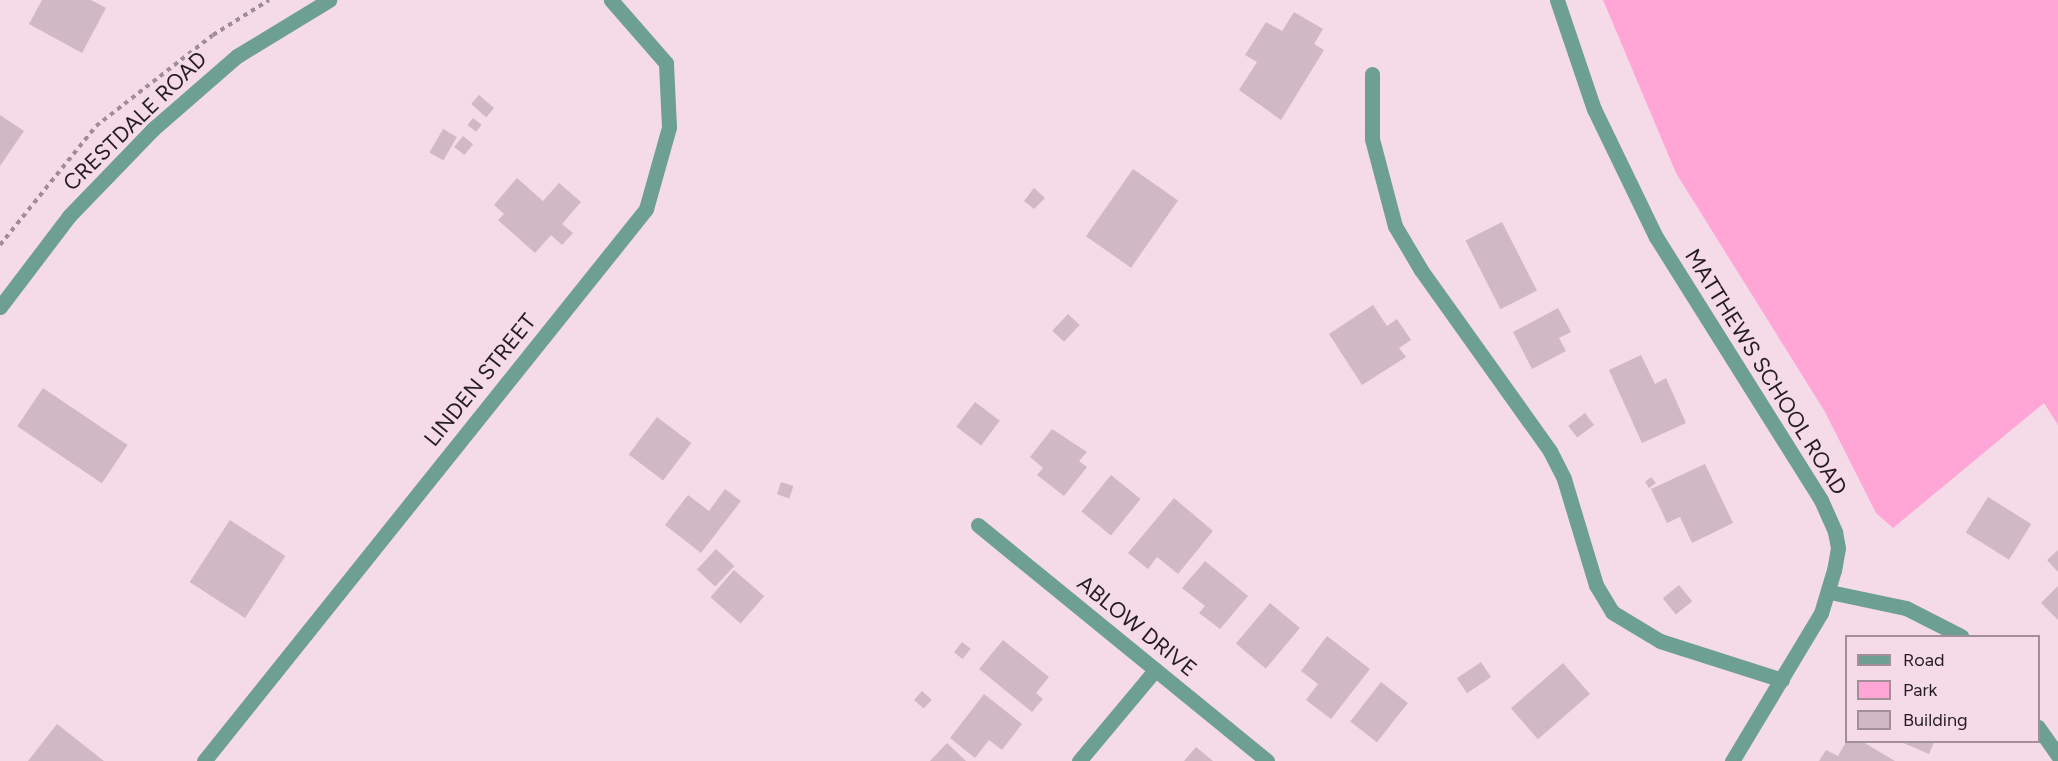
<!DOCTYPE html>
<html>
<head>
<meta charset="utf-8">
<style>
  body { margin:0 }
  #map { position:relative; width:2058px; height:761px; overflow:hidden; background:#f5dbe8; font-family:Figtree,sans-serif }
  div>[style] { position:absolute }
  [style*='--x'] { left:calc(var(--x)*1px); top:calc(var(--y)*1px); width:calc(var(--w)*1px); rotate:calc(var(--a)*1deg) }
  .green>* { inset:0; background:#ffa6d6 }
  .building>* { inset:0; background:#d0b8c4; transform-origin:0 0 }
  .path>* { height:4px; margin-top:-2px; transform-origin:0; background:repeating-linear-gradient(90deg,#9f8d96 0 4.5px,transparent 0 9px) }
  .minor>* { height:15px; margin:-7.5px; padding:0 7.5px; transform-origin:7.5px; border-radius:7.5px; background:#6d9f93 }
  span { translate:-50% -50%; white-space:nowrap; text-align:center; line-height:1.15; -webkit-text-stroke:4.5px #f5dbe8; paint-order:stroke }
  .street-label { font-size:22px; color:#261d21 }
  .legend { position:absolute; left:1845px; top:635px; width:195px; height:108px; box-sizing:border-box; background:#f5dbe8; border:2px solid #a28f98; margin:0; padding:8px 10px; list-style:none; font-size:18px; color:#261d21 }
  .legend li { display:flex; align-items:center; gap:12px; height:30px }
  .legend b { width:30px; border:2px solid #a28f98 }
</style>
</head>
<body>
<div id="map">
  <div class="green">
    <i style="clip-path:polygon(1603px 0,2058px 0,2058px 425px,2044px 403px,1893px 528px,1876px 513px,1825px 412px,1676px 173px)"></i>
  </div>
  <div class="building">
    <i style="clip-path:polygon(42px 0,91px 0,106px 8px,82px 53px,29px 24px)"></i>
    <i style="clip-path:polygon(1294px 12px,1323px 29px,1314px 44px,1324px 50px,1281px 120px,1239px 90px,1257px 62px,1245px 55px,1266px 22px,1282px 31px)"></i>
    <i style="left:479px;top:95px;width:20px;height:12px;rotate:41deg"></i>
    <i style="clip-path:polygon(0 115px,24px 131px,0 166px)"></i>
    <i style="left:473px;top:118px;width:11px;height:9px;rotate:38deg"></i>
    <i style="left:443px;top:129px;width:16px;height:27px;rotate:30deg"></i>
    <i style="left:463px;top:136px;width:13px;height:14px;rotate:39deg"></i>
    <i style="left:1133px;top:169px;width:55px;height:82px;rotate:35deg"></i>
    <i style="clip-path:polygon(517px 178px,543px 201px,559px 183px,581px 202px,562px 224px,573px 233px,562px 245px,551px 235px,535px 253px,498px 220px,504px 214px,494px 205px)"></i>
    <i style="clip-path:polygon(1034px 188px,1045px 198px,1034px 209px,1024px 201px)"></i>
    <i style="left:1502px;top:222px;width:77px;height:41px;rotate:63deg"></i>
    <i style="clip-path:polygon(1373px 305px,1387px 326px,1397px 319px,1411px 340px,1399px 348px,1406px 357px,1362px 385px,1329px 334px)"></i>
    <i style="clip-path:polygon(1558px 308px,1571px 332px,1559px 338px,1566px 351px,1532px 369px,1513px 332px)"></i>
    <i style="left:1068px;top:314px;width:16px;height:23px;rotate:43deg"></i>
    <i style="clip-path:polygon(1641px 355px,1655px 384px,1666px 378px,1686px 423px,1642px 443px,1609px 370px)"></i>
    <i style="left:43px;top:388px;width:102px;height:46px;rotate:34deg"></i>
    <i style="left:975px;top:402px;width:31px;height:31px;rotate:37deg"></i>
    <i style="left:1585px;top:413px;width:15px;height:21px;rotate:53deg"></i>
    <i style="left:657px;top:417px;width:43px;height:47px;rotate:37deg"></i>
    <i style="clip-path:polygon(1052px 429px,1087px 452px,1079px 461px,1087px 467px,1064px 496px,1037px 475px,1043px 468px,1030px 457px)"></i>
    <i style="clip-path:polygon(1705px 464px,1733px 523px,1692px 543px,1680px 517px,1667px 523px,1651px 489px)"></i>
    <i style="left:1111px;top:475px;width:38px;height:47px;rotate:39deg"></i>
    <i style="clip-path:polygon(1651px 477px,1656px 483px,1649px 488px,1645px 482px)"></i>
    <i style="left:781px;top:482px;width:13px;height:13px;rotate:18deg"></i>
    <i style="clip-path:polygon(725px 489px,741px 501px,701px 553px,665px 525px,688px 495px,709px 511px)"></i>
    <i style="left:1988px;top:497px;width:51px;height:42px;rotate:32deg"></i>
    <i style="clip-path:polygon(1174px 498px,1213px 531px,1178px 574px,1157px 557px,1148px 569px,1128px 553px)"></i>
    <i style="left:230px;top:520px;width:66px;height:74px;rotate:33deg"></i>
    <i style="left:716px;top:549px;width:25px;height:28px;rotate:43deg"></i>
    <i style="clip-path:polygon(2058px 550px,2058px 572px,2047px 560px)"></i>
    <i style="clip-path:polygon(1205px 561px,1248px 596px,1220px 629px,1199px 613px,1205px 606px,1182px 588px)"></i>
    <i style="left:734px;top:570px;width:40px;height:36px;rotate:41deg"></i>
    <i style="left:1679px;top:585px;width:21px;height:21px;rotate:51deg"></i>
    <i style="clip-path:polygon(2058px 586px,2058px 620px,2041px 603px)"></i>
    <i style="left:1270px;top:603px;width:39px;height:53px;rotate:40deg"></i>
    <i style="clip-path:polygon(1327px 636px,1370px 669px,1331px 719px,1306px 700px,1318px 684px,1301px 671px)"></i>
    <i style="clip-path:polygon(1003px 640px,1049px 677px,1036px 693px,1043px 699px,1032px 712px,979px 669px)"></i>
    <i style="left:962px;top:642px;width:11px;height:13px;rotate:38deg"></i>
    <i style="left:1481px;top:662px;width:18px;height:29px;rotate:56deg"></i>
    <i style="left:1563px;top:663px;width:41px;height:69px;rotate:49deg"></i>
    <i style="left:1381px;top:682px;width:34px;height:50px;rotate:38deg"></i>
    <i style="left:922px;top:691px;width:13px;height:12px;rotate:42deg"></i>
    <i style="clip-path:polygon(984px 694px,1022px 724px,1002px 750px,989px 740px,975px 758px,950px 738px)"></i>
    <i style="clip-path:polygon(57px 724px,104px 761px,28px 761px)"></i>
    <i style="clip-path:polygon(1846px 742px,1863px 742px,1895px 761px,1819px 761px,1826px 750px,1838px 756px)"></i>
    <i style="clip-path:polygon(1901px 742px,1934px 742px,1929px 754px)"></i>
    <i style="clip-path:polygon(947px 743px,966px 761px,930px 761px)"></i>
    <i style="clip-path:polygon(1196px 747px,1213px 761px,1184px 761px)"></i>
  </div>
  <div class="path">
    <i style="--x:0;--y:245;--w:153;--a:-51.1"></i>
    <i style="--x:96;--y:126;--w:148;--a:-37.9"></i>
    <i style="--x:213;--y:35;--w:66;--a:-32"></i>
  </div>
  <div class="minor">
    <i style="--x:1557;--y:0;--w:115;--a:71.3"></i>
    <i style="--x:1594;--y:109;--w:142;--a:64.2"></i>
    <i style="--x:1656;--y:237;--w:310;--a:57.9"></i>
    <i style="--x:1821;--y:500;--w:35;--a:66"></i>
    <i style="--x:1835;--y:532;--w:16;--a:79"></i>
    <i style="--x:1838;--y:548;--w:22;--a:100"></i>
    <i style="--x:1834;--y:570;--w:45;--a:106.8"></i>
    <i style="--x:1821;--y:613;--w:173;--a:121"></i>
    <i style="--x:1372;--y:74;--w:65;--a:90"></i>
    <i style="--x:1372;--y:139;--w:90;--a:75.2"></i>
    <i style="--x:1395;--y:226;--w:51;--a:59.4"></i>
    <i style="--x:1421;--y:270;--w:222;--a:54.5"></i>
    <i style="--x:1550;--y:451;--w:31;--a:63"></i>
    <i style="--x:1564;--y:479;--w:111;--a:73.2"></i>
    <i style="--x:1596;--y:585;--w:31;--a:59"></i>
    <i style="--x:1612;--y:612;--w:56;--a:31.1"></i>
    <i style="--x:1660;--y:641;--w:128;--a:17.7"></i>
    <i style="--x:0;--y:307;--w:114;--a:-52.8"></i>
    <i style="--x:69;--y:216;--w:121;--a:-46"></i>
    <i style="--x:153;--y:129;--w:111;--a:-41"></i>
    <i style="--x:237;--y:56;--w:108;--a:-31.3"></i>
    <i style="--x:978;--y:525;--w:373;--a:39.2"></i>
    <i style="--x:1830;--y:592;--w:78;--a:11.9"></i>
    <i style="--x:1906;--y:608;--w:62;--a:27"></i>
    <i style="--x:2038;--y:727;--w:35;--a:55"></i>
    <i style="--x:204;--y:761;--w:707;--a:-51.31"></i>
    <i style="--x:646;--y:209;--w:85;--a:-74.3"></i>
    <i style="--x:669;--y:127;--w:64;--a:-92.7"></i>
    <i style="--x:666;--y:63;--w:84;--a:-131.1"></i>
    <i style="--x:1079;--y:761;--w:119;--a:-50.1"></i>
  </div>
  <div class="street-label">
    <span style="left:135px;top:121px;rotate:-44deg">CRESTDALE ROAD</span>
    <span style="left:1766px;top:372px;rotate:58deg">MATTHEWS SCHOOL ROAD</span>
    <span style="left:480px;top:380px;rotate:-51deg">LINDEN STREET</span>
    <span style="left:1137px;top:626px;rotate:39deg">ABLOW DRIVE</span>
  </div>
  <ul class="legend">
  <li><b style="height:8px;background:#6d9f93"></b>Road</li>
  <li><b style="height:16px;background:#ffa6d6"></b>Park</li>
  <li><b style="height:16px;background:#d0b8c4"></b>Building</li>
  </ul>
</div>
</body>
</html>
